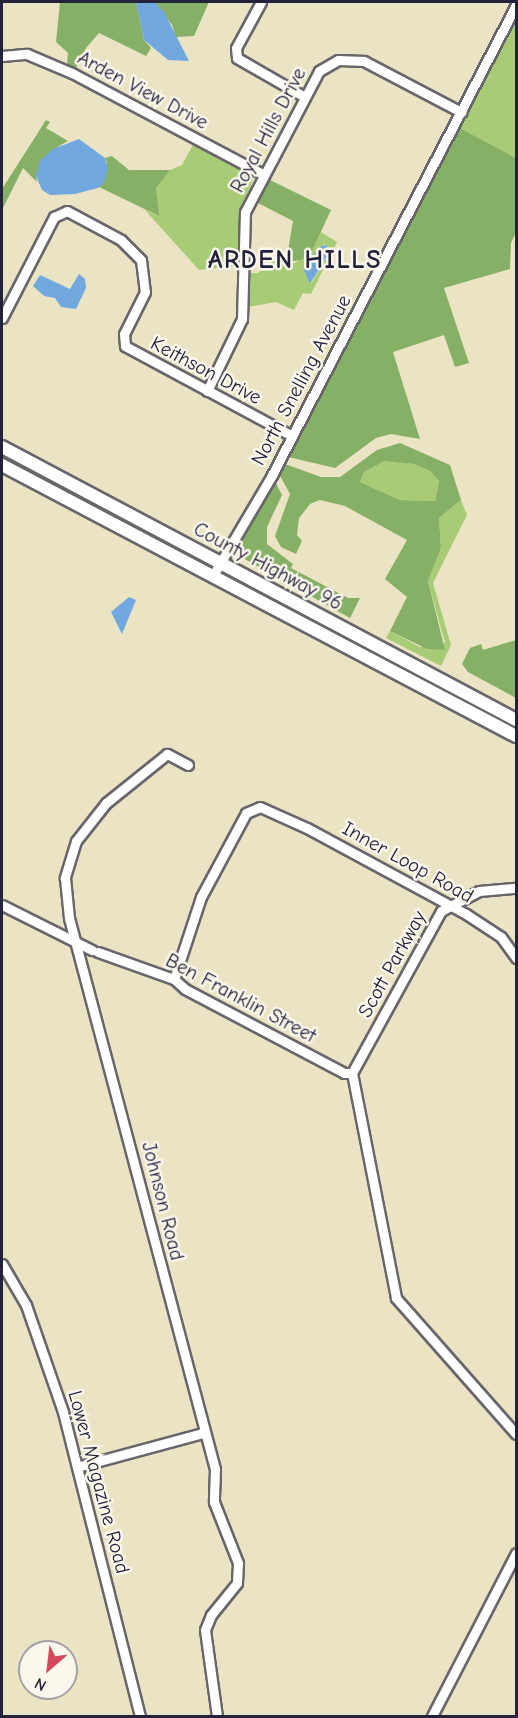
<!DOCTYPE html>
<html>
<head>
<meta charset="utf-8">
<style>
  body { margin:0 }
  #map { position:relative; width:518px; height:1718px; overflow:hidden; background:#ebe4c4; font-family:"Comic Neue",sans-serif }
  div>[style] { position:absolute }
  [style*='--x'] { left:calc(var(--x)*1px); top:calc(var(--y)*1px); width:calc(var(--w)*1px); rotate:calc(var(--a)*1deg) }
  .green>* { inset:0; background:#a8cc75 }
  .forest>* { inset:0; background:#86b066 }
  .water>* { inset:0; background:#71a8df }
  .roads { filter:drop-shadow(2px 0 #68666b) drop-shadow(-2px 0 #68666b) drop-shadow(0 2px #68666b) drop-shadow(0 -2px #68666b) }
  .minor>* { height:9px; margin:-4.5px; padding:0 4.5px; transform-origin:4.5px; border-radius:4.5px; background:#fff }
  .major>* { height:12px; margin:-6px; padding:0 6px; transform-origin:6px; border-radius:6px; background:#fff }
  span { translate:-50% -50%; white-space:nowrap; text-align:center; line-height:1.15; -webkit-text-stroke:5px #fbf7ec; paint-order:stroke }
  .street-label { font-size:20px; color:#22223b }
  .district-label { font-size:26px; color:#22223b; font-weight:700; letter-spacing:1.5px }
  .frame { position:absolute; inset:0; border:3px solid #22223b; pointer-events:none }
  .north { position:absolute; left:18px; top:1640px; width:60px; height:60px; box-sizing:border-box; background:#fbf7ec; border:2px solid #a4a2a5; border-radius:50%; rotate:208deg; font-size:16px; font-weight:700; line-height:24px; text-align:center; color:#22223b }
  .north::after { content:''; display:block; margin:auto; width:21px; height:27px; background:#d1495b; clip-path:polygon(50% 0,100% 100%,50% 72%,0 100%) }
</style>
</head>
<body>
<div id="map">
  <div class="green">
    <i style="clip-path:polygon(516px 20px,516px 158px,458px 127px)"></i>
    <i style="clip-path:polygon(194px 143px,254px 175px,238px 228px,238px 266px,199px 270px,145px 210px,157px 215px,154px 194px,159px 182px,170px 170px,182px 165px)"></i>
    <i style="clip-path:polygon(evenodd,321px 232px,337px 242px,311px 294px,303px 293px,294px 310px,276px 302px,248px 307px,247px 273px,258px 273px,271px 261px,295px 263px,312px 251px,321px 232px,324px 244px,328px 254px,311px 284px,303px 268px,324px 244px)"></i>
    <i style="clip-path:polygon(384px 460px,414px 464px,430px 471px,439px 481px,435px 501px,400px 500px,360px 482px,364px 472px)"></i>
    <i style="clip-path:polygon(461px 500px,467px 515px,433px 583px,451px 645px,441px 666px,386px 638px,390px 631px,420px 647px,445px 643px,428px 581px,441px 548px,439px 518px)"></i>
  </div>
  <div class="forest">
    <i style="clip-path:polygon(60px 2px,136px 2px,144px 40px,151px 48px,146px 56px,99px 33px,86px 48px,75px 70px,67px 65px,68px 53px,56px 42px)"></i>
    <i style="clip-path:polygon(154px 2px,209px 2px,194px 36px,176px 37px,172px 25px)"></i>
    <i style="clip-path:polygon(46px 120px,50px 122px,46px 128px,68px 141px,59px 146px,36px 176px,37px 182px,23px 168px,2px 210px,2px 189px)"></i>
    <i style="clip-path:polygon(458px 127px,516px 158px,516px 232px,511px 243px,510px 269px,444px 288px,469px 363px,455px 367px,444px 335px,393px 352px,420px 439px,391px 434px,376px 438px,335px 468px,288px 457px)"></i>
    <i style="clip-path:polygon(112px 156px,129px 170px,170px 170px,156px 188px,159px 216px,99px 187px,107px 163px,105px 158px)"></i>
    <i style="clip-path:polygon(266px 178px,331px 210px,312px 251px,302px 260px,286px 262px,293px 221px,254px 201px)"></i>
    <i style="clip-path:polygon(evenodd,400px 443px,450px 465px,461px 500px,439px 518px,441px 548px,428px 581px,445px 650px,427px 649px,390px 631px,407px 597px,385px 579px,407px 540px,345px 506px,320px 500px,310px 504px,299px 518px,297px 535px,302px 541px,296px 554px,281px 547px,275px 536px,290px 494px,279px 474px,285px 464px,321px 477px,340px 477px,377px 450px,400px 443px,384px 461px,414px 464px,430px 471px,439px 481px,435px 501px,400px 500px,360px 482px,364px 472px,384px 461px)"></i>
    <i style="clip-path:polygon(275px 481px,282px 495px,267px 527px,267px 544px,293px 564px,291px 568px,348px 598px,360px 598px,350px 618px,234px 553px)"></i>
    <i style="clip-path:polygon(516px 640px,516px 698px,468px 672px,462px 664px,470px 648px,481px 644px,483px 650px)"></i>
  </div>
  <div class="water">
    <i style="clip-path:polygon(136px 2px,154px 2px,164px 12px,189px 61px,168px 60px,144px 40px)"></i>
    <i style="clip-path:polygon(79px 139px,105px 158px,108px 169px,104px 183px,98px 188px,75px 194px,50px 195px,42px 190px,36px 176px,40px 161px,53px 149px)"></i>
    <i style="clip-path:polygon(327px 245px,328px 254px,310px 284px,303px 268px,321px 246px)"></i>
    <i style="clip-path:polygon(79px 274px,85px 279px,86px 288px,76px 309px,61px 307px,55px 298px,44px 296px,33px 286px,40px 275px,70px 289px)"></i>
    <i style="clip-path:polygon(129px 597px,136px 600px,122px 634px,111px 612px)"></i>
  </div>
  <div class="roads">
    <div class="minor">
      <i style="--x:261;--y:2;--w:52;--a:118.5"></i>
      <i style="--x:236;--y:48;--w:10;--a:84"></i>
      <i style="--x:237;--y:58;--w:76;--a:29.9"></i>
      <i style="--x:2;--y:56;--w:25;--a:-5"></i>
      <i style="--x:27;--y:54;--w:49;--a:22.9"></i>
      <i style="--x:72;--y:73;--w:216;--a:27.9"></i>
      <i style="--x:2;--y:318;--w:114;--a:-62.8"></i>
      <i style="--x:54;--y:217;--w:14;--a:-25"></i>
      <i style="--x:67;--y:211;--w:61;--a:28.2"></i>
      <i style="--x:121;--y:240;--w:28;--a:45"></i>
      <i style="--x:141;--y:260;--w:32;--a:83"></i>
      <i style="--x:145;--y:292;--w:47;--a:116.6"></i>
      <i style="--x:124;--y:334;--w:12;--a:85"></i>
      <i style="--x:125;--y:346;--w:190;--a:28.3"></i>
      <i style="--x:207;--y:391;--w:80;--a:-64.1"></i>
      <i style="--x:242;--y:319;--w:107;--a:-88.4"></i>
      <i style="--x:245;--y:212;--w:159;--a:-62.3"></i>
      <i style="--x:319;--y:71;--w:22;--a:-30"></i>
      <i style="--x:338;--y:60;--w:26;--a:2"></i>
      <i style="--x:364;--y:61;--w:110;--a:27.7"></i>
      <i style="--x:212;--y:577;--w:118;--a:-59.5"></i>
      <i style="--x:272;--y:475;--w:530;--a:-62.56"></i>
      <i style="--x:188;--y:765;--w:24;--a:-152"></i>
      <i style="--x:167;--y:754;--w:78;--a:141.2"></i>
      <i style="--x:106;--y:803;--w:48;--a:128.3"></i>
      <i style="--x:76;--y:841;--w:39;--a:107"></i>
      <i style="--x:65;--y:878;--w:40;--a:84.3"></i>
      <i style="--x:69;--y:918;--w:570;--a:75.16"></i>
      <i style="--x:215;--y:1469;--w:33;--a:92"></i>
      <i style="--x:214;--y:1502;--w:66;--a:68.5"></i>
      <i style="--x:238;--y:1563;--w:20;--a:93"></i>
      <i style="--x:237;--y:1583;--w:41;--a:129.1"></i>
      <i style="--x:211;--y:1615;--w:16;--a:112"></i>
      <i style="--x:205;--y:1630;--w:87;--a:82.1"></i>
      <i style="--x:2;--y:905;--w:101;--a:26.6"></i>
      <i style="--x:98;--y:952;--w:81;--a:19.6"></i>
      <i style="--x:174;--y:979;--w:15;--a:42"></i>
      <i style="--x:185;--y:989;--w:180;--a:27.8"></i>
      <i style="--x:344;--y:1073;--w:8;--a:0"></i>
      <i style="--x:352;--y:1073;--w:229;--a:78.9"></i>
      <i style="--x:396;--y:1298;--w:181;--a:48.6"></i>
      <i style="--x:174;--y:979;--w:86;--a:-71.8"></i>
      <i style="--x:201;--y:897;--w:95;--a:-61.8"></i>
      <i style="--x:246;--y:813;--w:15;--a:-23"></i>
      <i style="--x:260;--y:807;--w:51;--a:24.1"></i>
      <i style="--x:307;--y:828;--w:181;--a:28.4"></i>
      <i style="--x:466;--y:914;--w:42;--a:33.3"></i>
      <i style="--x:501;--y:937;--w:26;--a:54"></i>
      <i style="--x:352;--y:1073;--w:185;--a:-61.2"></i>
      <i style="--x:441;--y:911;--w:43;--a:-27.8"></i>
      <i style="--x:479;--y:891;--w:37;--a:-5"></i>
      <i style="--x:2;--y:1264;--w:48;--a:59.7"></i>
      <i style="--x:26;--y:1305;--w:113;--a:70.9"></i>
      <i style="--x:63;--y:1412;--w:314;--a:75.8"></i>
      <i style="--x:77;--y:1467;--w:131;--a:-15.1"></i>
      <i style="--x:432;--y:1716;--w:183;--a:-62.7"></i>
    </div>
    <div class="major">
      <i style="--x:2;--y:447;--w:582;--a:27.97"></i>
      <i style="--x:2;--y:465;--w:581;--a:27.8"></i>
    </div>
  </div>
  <div class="street-label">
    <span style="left:143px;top:90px;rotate:28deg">Arden View Drive</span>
    <span style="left:268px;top:130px;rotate:-62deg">Royal Hills Drive</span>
    <span style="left:206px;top:370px;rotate:28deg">Keithson Drive</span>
    <span style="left:301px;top:380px;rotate:-62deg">North Snelling Avenue</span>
    <span style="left:268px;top:566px;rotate:28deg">County Highway 96</span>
    <span style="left:408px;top:862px;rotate:29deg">Inner Loop Road</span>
    <span style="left:392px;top:964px;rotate:-61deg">Scott Parkway</span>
    <span style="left:241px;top:998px;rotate:28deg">Ben Franklin Street</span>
    <span style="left:163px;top:1201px;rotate:76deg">Johnson Road</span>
    <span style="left:99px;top:1482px;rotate:75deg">Lower Magazine Road</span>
  </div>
  <div class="district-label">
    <span style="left:295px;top:261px">ARDEN HILLS</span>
  </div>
  <div class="frame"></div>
  <div class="north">N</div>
</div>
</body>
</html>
